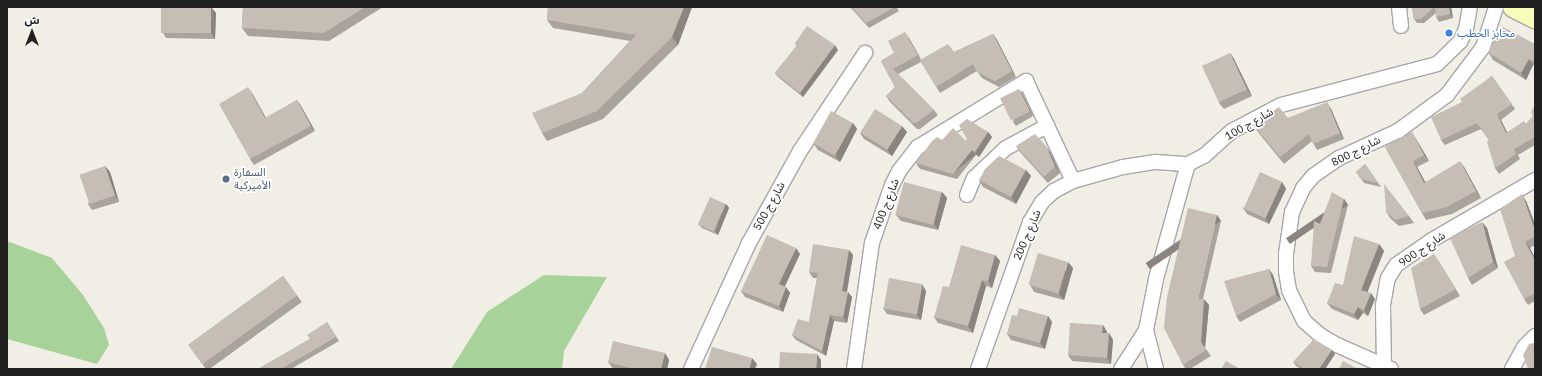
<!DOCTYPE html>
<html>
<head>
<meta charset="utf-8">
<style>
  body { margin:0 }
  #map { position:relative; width:1542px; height:376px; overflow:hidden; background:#f1eee6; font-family:"IBM Plex Sans","Noto Sans Arabic",sans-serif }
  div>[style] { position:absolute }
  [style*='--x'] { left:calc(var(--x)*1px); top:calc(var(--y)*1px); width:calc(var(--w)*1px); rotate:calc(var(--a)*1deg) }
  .forest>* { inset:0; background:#a7d299 }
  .roads { filter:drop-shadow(1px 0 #a7a7a7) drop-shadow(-1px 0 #a7a7a7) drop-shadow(0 1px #a7a7a7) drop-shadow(0 -1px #a7a7a7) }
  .street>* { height:14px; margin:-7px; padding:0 7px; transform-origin:7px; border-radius:7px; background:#fff }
  .secondary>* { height:20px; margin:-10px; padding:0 10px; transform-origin:10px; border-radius:10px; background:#f7fdb8 }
  .wall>* { inset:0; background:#aaa39c; transform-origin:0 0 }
  .shaded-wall>* { inset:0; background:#8b847f; transform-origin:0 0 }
  .building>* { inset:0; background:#c6bdb5; transform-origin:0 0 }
  .dots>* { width:11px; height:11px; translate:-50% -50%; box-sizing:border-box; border:2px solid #fff; border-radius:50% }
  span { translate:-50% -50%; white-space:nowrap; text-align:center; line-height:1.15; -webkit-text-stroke:3.5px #fff; paint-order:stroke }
  .shop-label { font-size:11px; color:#366cbe }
  .left { translate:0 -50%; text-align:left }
  .street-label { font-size:11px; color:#202020 }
  .service-label { font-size:11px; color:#4e5e75 }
  .frame { position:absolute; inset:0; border:8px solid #202020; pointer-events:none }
  .north { position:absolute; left:12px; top:12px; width:40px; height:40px; -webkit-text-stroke:3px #fff; paint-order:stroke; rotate:0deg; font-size:11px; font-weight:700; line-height:16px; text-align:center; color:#202020 }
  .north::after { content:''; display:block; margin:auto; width:14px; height:18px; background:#202020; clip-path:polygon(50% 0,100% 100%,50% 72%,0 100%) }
</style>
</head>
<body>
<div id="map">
  <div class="forest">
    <i style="clip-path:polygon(7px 241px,52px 258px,83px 295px,104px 328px,109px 345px,97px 364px,7px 339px)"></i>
    <i style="clip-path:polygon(544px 275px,607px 277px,564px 351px,562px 369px,451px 369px,487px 312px)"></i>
  </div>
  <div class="roads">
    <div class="street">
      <i style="--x:1399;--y:7;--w:19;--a:84"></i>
      <i style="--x:967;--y:195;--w:18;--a:-68"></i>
      <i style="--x:974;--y:178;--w:44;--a:-43.2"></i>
      <i style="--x:1006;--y:148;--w:47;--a:-28.2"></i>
      <i style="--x:1146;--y:330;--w:40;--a:75.6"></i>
      <i style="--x:1384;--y:365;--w:60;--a:-91"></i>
      <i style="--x:1383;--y:305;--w:27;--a:-80"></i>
      <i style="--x:1388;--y:278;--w:15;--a:-58"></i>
      <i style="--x:1396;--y:265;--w:44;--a:-34.8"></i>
      <i style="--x:1432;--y:240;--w:119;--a:-30.2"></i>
      <i style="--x:691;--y:369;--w:139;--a:-65.3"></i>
      <i style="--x:749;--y:243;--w:105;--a:-61"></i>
      <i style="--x:800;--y:151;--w:118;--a:-56.4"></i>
      <i style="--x:854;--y:369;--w:127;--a:-81.9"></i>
      <i style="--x:872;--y:243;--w:61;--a:-71"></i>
      <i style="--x:892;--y:185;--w:16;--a:-63"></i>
      <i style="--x:899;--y:171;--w:31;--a:-52"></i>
      <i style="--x:918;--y:147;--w:127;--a:-31.4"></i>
      <i style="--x:1026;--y:81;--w:110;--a:64.8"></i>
      <i style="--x:978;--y:369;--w:156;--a:-70.5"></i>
      <i style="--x:1030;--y:222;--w:23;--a:-59"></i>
      <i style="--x:1042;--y:202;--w:16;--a:-43"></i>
      <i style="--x:1054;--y:191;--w:21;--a:-28"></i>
      <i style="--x:1073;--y:181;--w:52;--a:-15.6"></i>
      <i style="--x:1123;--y:167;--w:33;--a:-9"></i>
      <i style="--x:1156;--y:162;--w:32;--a:4"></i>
      <i style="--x:1188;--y:164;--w:18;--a:-27"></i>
      <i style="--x:1204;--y:156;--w:38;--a:-42"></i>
      <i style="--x:1232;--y:131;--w:55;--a:-28"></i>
      <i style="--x:1281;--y:105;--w:161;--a:-14.7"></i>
      <i style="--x:1437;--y:64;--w:32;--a:-44"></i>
      <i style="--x:1460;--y:42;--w:14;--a:-65"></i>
      <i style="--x:1466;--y:29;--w:22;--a:-80"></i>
      <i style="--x:1121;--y:369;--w:46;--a:-57.3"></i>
      <i style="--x:1146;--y:330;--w:52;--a:-78.9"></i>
      <i style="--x:1156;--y:279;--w:119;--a:-74.5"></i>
      <i style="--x:1391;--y:369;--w:59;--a:-156"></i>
      <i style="--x:1337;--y:345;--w:20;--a:-150"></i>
      <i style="--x:1320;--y:335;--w:21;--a:-139"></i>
      <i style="--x:1304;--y:321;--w:34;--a:-116"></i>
      <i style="--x:1289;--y:290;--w:19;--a:-99"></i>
      <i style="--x:1286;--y:271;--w:17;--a:-90"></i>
      <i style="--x:1286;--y:254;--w:42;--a:-81.9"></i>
      <i style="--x:1292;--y:212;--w:26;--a:-65"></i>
      <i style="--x:1303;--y:188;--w:16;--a:-50"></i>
      <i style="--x:1313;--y:176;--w:32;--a:-35"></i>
      <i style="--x:1339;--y:158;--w:65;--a:-24.6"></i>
      <i style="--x:1398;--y:131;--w:61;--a:-36.3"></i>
      <i style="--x:1447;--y:95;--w:60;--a:-53.1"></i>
      <i style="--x:1483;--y:47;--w:42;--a:-72"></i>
      <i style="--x:1512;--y:369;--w:25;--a:-61"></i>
      <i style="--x:1524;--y:347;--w:16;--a:-45"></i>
    </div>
    <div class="secondary">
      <i style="--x:1513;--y:7;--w:25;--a:27"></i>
    </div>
  </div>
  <div class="wall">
    <i style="clip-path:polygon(211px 7px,216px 13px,215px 39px,166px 38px,162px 31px)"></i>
    <i style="clip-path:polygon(243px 7px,383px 7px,329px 41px,248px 36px,242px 28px)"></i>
    <i style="clip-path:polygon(548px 7px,692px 7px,678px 45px,603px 119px,547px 141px,542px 133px,582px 93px,630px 41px,553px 28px,547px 20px)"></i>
    <i style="clip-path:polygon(850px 7px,896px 7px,899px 11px,869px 28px)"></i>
    <i style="clip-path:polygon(1412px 7px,1451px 7px,1453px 18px,1439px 22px,1436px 17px,1436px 13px,1424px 23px,1417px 23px,1414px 19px)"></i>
    <i style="clip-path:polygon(1501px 30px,1535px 44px,1535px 66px,1533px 65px,1526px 80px,1493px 60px,1489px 53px)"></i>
    <i style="clip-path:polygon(993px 34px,997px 40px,1016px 77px,999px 87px,982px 78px,977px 71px,940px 93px,921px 62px,898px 74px,934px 110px,938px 115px,920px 129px,917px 129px,890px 102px,886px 96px,895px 87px,881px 61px,894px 53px,909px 38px,921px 60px,954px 52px)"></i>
    <i style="clip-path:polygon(795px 43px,838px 50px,803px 97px,778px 77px,775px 73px,797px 46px)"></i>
    <i style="clip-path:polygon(1230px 53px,1234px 59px,1252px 96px,1224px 109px,1219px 103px)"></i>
    <i style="clip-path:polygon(1492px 76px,1515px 109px,1501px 120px,1507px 132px,1526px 124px,1533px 116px,1535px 104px,1535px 145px,1518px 155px,1520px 159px,1499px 174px,1495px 168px,1489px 140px,1481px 129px,1445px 145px,1441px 140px,1462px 102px)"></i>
    <i style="clip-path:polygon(252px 93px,266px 118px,297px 100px,301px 106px,315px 131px,254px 165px,250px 159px)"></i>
    <i style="clip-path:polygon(1022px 93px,1033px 116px,1016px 126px,1013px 122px)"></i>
    <i style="clip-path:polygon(1331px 109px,1344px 139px,1317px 150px,1312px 141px,1284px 164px,1257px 131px,1253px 125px)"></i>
    <i style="clip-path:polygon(853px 123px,857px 129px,840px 162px,818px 150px,813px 143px)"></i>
    <i style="clip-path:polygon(907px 132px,892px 156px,864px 139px,860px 133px)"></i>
    <i style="clip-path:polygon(988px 132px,992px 137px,979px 157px,976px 155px,957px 179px,920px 169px,916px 163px,942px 140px,966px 141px)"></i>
    <i style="clip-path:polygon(1412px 132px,1416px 139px,1429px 161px,1417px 167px,1425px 182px,1464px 167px,1481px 198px,1452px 214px,1426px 220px,1422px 213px,1385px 147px)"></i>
    <i style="clip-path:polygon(1016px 146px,1050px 152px,1060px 173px,1048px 183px,1020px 152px)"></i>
    <i style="clip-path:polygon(1365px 164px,1381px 187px,1364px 183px,1356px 172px)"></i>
    <i style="clip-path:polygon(105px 166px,110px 172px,119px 202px,92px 210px,88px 204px)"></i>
    <i style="clip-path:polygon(1026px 170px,1031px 176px,1016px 204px,983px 187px,979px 180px)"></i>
    <i style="clip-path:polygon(1282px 182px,1286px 189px,1269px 224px,1247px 214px,1243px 208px)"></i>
    <i style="clip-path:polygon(942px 192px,947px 198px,938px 230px,901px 221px,896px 215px)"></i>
    <i style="clip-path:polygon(1344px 199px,1348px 205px,1331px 273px,1315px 272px,1311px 266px,1320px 224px)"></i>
    <i style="clip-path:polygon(1526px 201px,1535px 224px,1535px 245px,1530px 248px,1535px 258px,1535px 301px,1528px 305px,1524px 299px)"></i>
    <i style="clip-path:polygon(726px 204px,729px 208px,718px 235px,702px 228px,698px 224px)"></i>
    <i style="clip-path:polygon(1386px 211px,1409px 216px,1414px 223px,1399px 226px,1390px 218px)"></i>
    <i style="clip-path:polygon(1217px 215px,1221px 221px,1203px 299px,1209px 305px,1205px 348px,1211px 356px,1190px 369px,1186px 369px,1183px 365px)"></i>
    <i style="clip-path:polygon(1487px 228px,1498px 268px,1472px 285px,1468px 278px)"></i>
    <i style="clip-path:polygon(1379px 244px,1384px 251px,1367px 292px,1375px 299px,1368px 316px,1363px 313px,1358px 320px,1332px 309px,1327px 303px)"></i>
    <i style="clip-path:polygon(849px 250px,853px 255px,847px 292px,852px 297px,847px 323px,834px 321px,826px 356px,796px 340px,792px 335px,809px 322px,817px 278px,813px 278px,809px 272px)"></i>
    <i style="clip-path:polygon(800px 254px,785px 286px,790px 293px,783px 312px,745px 297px,741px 291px)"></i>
    <i style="clip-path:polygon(995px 255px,1000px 261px,992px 288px,986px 286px,973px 333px,938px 323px,934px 317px,949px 287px)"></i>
    <i style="clip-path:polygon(1438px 260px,1460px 296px,1424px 315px,1420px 309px)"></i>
    <i style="clip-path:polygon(1073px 268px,1064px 300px,1034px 292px,1030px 285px)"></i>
    <i style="clip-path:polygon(1269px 269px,1273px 275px,1281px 300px,1240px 322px,1236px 316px)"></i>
    <i style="left:283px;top:276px;width:32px;height:117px;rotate:54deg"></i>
    <i style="clip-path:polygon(926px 291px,921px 320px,887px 314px,883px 308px)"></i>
    <i style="clip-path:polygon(1017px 316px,1048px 316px,1052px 322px,1045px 349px,1011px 340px,1007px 334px)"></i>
    <i style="clip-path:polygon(327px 322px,339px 341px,291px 369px,258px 369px,310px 339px)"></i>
    <i style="clip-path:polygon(1103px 325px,1107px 332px,1107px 333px,1109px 333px,1113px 340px,1111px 364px,1072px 361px,1068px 355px)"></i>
    <i style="clip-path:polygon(1332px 350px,1335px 354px,1325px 369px,1301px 369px,1296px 366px,1293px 362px)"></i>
    <i style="clip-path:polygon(665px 353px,669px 360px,667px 369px,613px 369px,608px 362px)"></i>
  </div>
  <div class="shaded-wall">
    <i style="clip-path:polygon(211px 7px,216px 13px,215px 39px,211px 33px)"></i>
    <i style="clip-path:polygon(684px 7px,692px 7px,678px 45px,672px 37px)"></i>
    <i style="clip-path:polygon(1449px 7px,1451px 7px,1453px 18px,1450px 14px)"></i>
    <i style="clip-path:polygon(905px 32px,909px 38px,922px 61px,918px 55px)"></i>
    <i style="clip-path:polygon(993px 34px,997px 40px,1016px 77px,1012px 71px)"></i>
    <i style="clip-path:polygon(835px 45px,838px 50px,803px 97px,800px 93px)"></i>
    <i style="clip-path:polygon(1230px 53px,1234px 59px,1252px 96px,1247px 89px)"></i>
    <i style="clip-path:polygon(1529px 59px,1533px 65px,1526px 80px,1521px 73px)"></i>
    <i style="clip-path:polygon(248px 87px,252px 93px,269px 124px,265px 118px)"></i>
    <i style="clip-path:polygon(1019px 89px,1022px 93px,1033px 116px,1030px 112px)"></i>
    <i style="clip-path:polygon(297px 100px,301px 106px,315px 131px,311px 126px)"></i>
    <i style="clip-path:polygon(1327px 102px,1331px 109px,1344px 139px,1340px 133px)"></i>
    <i style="clip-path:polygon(1497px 114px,1501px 120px,1510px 139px,1506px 133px)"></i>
    <i style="clip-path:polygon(853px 123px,857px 129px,840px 162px,835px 155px)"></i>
    <i style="clip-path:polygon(902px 126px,907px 132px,892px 156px,887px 150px)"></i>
    <i style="clip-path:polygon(988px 132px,992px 137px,979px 157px,975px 152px)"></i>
    <i style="clip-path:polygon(1412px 132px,1416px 139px,1429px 161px,1424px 155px)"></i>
    <i style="clip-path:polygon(1046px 146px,1050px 152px,1060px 173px,1055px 166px)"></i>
    <i style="left:972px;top:150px;width:6px;height:31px;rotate:51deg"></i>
    <i style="clip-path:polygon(1413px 161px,1417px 167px,1429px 189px,1424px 183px)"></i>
    <i style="clip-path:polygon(1460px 161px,1464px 167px,1481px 198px,1476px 191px)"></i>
    <i style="clip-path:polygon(105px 166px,110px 172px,119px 202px,115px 195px)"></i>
    <i style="clip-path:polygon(1026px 170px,1031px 176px,1016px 204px,1011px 197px)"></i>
    <i style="clip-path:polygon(1282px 182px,1286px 189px,1269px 224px,1265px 218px)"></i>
    <i style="clip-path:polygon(942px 192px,947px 198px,938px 230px,934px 224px)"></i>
    <i style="clip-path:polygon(1522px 194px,1526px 201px,1535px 224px,1535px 230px)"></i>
    <i style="left:1344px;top:199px;width:7px;height:70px;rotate:56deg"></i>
    <i style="clip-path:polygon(726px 204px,729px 208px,718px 235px,715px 231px)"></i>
    <i style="left:1217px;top:215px;width:7px;height:86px;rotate:56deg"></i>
    <i style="clip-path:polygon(1482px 222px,1487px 228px,1498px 268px,1493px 262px)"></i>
    <i style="clip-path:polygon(1525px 242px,1530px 248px,1535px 258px,1535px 260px)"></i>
    <i style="clip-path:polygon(1379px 244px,1384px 251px,1366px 296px,1361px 290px)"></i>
    <i style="clip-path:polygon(796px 248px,800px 254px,783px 290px,779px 284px)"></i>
    <i style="clip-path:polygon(849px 250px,853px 255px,846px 296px,842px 291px)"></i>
    <i style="clip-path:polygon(995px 255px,1000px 261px,992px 288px,988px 281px)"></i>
    <i style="clip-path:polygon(1068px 262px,1073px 268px,1064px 300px,1059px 294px)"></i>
    <i style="clip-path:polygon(1269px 269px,1273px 275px,1281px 300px,1276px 294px)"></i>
    <i style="clip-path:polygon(982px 280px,986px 286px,973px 333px,968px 326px)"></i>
    <i style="clip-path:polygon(922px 284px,926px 291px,921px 320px,916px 314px)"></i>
    <i style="clip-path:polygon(786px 287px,790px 293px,783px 312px,779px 306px)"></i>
    <i style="clip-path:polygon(848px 292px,852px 297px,847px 323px,843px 317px)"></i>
    <i style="clip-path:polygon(1371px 293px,1375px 299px,1368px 316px,1364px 310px)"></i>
    <i style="clip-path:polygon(1204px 299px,1209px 305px,1205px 348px,1211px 356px,1201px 342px)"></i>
    <i style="clip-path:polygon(1358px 307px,1363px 313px,1358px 320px,1354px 314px)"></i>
    <i style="clip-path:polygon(830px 315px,834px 321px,826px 356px,822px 351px)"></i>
    <i style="clip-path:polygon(1048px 316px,1052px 322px,1045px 349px,1040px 343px)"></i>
    <i style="clip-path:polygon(1103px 325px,1107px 332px,1107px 339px,1102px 333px)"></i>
    <i style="clip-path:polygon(1109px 333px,1113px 340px,1111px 364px,1107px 358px)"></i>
    <i style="clip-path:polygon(1332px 350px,1335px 354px,1325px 369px,1319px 369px)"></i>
    <i style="clip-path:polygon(665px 353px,669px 360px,667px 369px,661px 369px)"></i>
    <i style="clip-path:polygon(817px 354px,821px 360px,821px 369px,816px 369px)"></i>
    <i style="clip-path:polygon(752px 358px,757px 364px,755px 369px,749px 369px)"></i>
  </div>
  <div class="building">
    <i style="left:211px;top:7px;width:26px;height:50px;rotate:90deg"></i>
    <i style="clip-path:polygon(243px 7px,365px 7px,324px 33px,242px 28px)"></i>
    <i style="clip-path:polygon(548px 7px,684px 7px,672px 37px,597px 111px,542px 133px,532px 113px,582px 93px,636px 35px,547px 20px)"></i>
    <i style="clip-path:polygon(851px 7px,895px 7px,866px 23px)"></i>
    <i style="clip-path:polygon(1412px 7px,1434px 7px,1421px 19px,1414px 19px)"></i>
    <i style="clip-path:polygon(1435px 7px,1449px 7px,1450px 14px,1436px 17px)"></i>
    <i style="clip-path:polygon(807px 26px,835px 45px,800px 93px,775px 73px,797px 45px,795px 43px)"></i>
    <i style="clip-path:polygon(1503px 27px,1535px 44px,1535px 62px,1529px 59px,1521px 73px,1489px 53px,1498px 29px,1501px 30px)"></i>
    <i style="clip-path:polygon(905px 32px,918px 55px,893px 69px,934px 110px,916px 123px,913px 123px,886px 96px,895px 87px,881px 61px,894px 53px,888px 41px)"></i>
    <i style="clip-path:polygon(993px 34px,1012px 71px,995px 81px,977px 72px,973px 64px,936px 87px,920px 60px,948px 44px,954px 52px)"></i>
    <i style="left:1230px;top:53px;width:40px;height:31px;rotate:65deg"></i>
    <i style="clip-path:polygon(1492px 76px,1512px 104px,1497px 114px,1506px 133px,1524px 121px,1526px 124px,1533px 116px,1531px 112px,1535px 104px,1535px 137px,1514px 149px,1516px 154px,1495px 168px,1487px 142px,1489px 140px,1477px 123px,1441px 140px,1431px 117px,1462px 102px,1460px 99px)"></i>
    <i style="clip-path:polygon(248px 87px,265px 118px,297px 100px,311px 126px,250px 159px,219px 104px)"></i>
    <i style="left:1019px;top:89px;width:25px;height:21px;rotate:64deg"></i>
    <i style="clip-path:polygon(1327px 102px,1340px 133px,1313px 144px,1309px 134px,1280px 157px,1253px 125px,1279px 107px,1288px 118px)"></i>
    <i style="left:875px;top:109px;width:32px;height:28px;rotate:32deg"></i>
    <i style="left:831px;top:111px;width:25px;height:37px;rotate:29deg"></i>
    <i style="clip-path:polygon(967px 119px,988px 132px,975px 152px,972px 150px,953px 174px,916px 163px,932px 141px,937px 137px,942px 140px,953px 128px,966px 141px,967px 139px,959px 125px)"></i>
    <i style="clip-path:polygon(1412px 132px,1424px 155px,1413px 161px,1424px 183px,1460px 161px,1476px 191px,1447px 207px,1422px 213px,1385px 147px)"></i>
    <i style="clip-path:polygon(1035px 134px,1046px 146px,1055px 166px,1044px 177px,1016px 146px)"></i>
    <i style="clip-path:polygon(999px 156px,1026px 170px,1011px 197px,979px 180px,985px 169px)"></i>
    <i style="clip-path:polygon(1365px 164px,1378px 183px,1361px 179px,1356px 172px)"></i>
    <i style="left:105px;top:166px;width:31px;height:27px;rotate:71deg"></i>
    <i style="left:1260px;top:172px;width:24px;height:40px;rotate:24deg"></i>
    <i style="left:904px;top:182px;width:39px;height:34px;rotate:15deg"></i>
    <i style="clip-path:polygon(1384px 184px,1409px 216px,1395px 220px,1386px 211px)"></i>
    <i style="clip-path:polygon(1332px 192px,1344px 199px,1327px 267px,1311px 266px,1314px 221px,1320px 224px)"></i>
    <i style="clip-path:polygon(1522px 194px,1535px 230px,1535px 236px,1525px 242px,1535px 260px,1535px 293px,1524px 299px,1504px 262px,1515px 256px,1500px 209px)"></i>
    <i style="left:710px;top:197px;width:17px;height:30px;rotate:24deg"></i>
    <i style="clip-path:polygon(1188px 208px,1217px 215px,1198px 299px,1204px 299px,1201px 342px,1206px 350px,1183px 365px,1164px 328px,1167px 297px)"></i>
    <i style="clip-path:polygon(1482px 222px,1493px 262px,1468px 278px,1450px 238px)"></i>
    <i style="clip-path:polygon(767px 235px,796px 248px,779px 284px,786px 287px,779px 306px,741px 291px)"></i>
    <i style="clip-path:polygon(1354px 236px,1379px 244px,1361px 290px,1371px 293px,1364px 310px,1358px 307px,1354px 314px,1327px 303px,1335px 283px,1343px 285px)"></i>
    <i style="clip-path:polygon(813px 244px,849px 250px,842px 291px,848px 292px,843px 317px,830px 315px,822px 351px,792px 335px,798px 319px,809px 322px,818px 273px,809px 272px)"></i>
    <i style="clip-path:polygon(961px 245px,995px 255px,988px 281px,982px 280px,968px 326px,934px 317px,943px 286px,949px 287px)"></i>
    <i style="left:1038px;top:253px;width:31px;height:33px;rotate:17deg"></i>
    <i style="clip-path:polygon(1434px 254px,1456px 289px,1420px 309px,1411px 268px)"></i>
    <i style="clip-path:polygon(1269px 269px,1276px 294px,1236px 316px,1224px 281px)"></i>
    <i style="left:283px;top:276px;width:24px;height:117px;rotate:54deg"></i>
    <i style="left:889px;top:278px;width:34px;height:31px;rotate:10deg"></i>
    <i style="clip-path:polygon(1019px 308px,1048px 316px,1040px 343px,1007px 334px,1012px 315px,1017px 316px)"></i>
    <i style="clip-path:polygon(327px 322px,336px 337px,281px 369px,258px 369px,310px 339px,307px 335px)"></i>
    <i style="clip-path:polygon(1070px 323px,1103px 325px,1102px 333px,1109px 333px,1107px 358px,1068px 355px)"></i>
    <i style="clip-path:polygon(1314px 339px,1332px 350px,1319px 369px,1305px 369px,1293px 362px)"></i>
    <i style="clip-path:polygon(613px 341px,665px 353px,661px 369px,634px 369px,608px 362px)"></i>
    <i style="clip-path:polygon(1534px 343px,1535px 346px,1535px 369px,1528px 369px,1523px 355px,1529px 344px)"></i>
    <i style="clip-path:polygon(712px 347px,752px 358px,749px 369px,705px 369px)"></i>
    <i style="left:780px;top:352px;width:37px;height:17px;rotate:3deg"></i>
    <i style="clip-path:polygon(1226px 361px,1240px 369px,1221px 369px)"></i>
    <i style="clip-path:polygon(1343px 361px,1358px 369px,1339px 369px)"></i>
  </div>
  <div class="dots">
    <i style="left:1449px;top:33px;background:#3f7fe0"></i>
    <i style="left:226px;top:179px;background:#5c6f8a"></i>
  </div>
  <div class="shop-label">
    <span class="left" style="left:1457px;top:33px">مخابز الحطب</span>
  </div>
  <div class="street-label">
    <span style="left:1249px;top:124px;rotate:-30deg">شارع ج 100</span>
    <span style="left:1356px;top:151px;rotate:-27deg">شارع ج 800</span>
    <span style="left:886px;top:204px;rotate:-69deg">شارع ج 400</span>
    <span style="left:769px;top:206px;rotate:-61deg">شارع ج 500</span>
    <span style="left:1027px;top:235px;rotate:-67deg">شارع ج 200</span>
    <span style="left:1422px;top:249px;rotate:-34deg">شارع ج 900</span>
  </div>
  <div class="service-label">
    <span class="left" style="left:234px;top:179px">السفارة<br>الأميركية</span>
  </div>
  <div class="frame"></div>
  <div class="north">ش</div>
</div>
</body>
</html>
